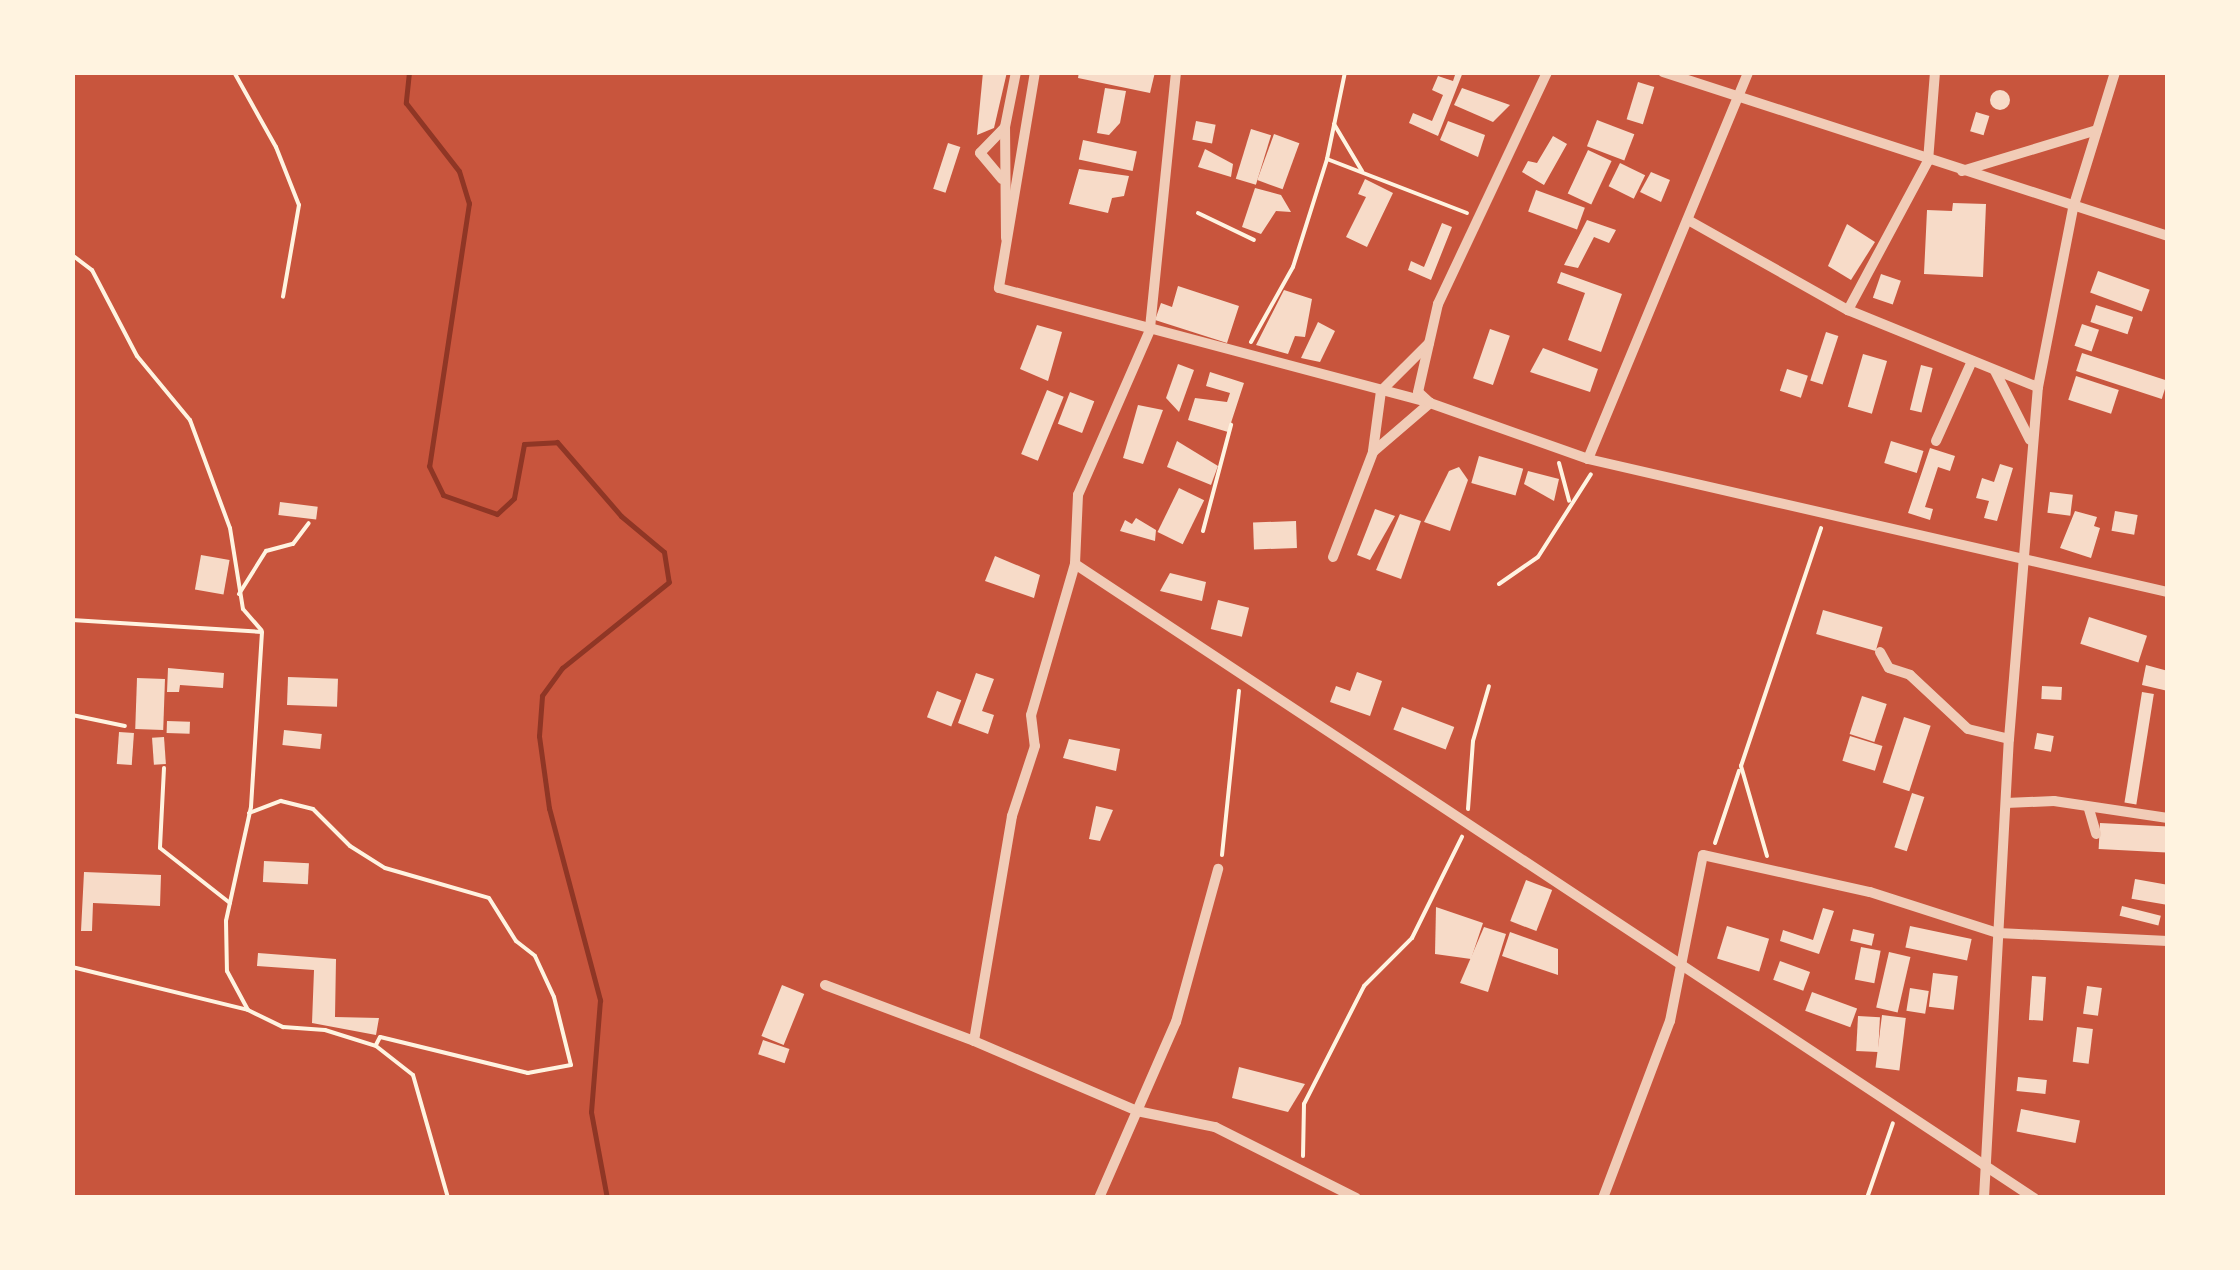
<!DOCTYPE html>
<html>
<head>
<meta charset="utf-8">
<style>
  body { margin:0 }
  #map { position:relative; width:2240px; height:1270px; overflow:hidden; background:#c8553d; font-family:"Space Grotesk",sans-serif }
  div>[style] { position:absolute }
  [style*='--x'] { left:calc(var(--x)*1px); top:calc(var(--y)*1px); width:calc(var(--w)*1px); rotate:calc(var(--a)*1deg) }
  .stream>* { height:5px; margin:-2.5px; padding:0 2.5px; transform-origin:2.5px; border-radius:2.5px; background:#8f3625 }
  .building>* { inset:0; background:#f7dbc8; transform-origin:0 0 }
  .round { border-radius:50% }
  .path>* { height:4px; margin:-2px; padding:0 2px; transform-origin:2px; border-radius:2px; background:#fff3e0 }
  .minor>* { height:10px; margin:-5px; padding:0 5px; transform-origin:5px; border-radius:5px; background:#f1ccb7 }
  span { translate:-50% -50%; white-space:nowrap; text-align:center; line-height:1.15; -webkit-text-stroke:9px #fff3e0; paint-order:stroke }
  .frame { position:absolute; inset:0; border:75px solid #fff3e0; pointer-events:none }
</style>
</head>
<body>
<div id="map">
  <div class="stream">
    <i style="--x:409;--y:72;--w:31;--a:96"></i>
    <i style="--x:406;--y:103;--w:86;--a:52.1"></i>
    <i style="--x:459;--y:171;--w:34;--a:73"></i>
    <i style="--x:469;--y:203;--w:266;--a:98.6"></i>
    <i style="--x:429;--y:466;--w:32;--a:64"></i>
    <i style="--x:443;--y:495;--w:57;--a:19.4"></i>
    <i style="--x:497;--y:514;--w:23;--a:-43"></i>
    <i style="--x:514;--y:498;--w:55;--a:-79.5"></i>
    <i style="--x:524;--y:444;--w:33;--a:-3"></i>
    <i style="--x:557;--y:442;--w:98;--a:49.1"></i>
    <i style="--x:621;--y:516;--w:56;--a:39.9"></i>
    <i style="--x:664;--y:552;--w:30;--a:81"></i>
    <i style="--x:669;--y:582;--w:137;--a:141.2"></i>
    <i style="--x:562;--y:668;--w:34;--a:126"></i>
    <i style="--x:542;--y:696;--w:40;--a:94.3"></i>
    <i style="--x:539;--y:736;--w:73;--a:82.1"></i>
    <i style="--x:549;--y:808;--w:199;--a:75.1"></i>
    <i style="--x:600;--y:1000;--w:112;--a:94.6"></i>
    <i style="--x:591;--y:1112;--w:87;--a:79.5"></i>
  </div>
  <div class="building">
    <i style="clip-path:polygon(983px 72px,1007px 72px,994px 128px,977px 135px)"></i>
    <i style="clip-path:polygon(1079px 72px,1155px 72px,1150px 93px,1078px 78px)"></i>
    <i style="clip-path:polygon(1456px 72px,1463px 72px,1438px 136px,1409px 123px,1413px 113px,1432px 121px,1443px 95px,1432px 90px,1438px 76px,1453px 81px)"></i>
    <i style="left:1638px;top:82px;width:17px;height:39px;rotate:17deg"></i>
    <i style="clip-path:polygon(1105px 88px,1126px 91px,1120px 123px,1109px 135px,1097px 133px)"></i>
    <i style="clip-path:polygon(1462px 88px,1510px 105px,1493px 122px,1454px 105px)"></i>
    <i class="round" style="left:1990px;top:90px;width:20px;height:20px"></i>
    <i style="left:1976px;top:112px;width:14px;height:20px;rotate:17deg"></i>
    <i style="left:1597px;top:120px;width:40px;height:28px;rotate:21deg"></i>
    <i style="left:1196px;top:121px;width:20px;height:19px;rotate:11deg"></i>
    <i style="clip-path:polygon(1448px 121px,1485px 135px,1478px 157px,1440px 140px)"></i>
    <i style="left:1251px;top:129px;width:21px;height:52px;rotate:17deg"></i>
    <i style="left:1274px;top:134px;width:27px;height:49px;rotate:20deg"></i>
    <i style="clip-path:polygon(1553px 136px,1567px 144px,1544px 185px,1522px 172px,1528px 161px,1537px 163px)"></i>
    <i style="left:1083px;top:140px;width:55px;height:20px;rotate:12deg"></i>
    <i style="left:948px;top:143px;width:13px;height:48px;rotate:18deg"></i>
    <i style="clip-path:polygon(1205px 149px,1233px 164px,1231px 177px,1198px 167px)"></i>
    <i style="left:1588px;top:150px;width:26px;height:48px;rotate:25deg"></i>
    <i style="left:1620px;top:163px;width:28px;height:26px;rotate:26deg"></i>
    <i style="clip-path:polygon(1079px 169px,1129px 176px,1124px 196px,1112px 198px,1108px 213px,1069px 204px)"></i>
    <i style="clip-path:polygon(1651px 172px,1670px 180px,1661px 202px,1640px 192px)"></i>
    <i style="clip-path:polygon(1365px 179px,1393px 193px,1367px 247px,1346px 237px,1366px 197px,1358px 194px)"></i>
    <i style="clip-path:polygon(1255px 188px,1281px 195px,1291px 212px,1276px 211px,1261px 234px,1242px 227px)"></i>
    <i style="left:1536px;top:190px;width:52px;height:23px;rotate:20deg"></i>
    <i style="clip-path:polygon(1953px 203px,1986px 204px,1983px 277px,1924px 274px,1927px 210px,1952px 211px)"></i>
    <i style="clip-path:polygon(1587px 220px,1616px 230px,1609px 243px,1594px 237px,1578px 268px,1564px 265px)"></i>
    <i style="clip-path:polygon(1442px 223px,1452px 227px,1431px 280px,1408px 270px,1411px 261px,1424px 267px)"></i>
    <i style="clip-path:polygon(1847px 224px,1875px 242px,1851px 280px,1828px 266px)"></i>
    <i style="left:2098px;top:271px;width:55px;height:23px;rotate:20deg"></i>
    <i style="clip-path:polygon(1561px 272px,1622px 294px,1601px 352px,1568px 340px,1585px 293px,1557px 283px)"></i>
    <i style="left:1881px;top:274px;width:21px;height:25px;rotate:19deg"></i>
    <i style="clip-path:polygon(1178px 286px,1239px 306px,1227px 343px,1155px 320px,1161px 303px,1172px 307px)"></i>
    <i style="clip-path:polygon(1284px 290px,1312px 299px,1305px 337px,1295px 336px,1288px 354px,1256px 345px)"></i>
    <i style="left:2096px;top:305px;width:39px;height:18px;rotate:18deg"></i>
    <i style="clip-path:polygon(1318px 322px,1335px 331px,1320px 362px,1301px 358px)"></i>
    <i style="left:2082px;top:324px;width:18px;height:23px;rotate:19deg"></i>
    <i style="clip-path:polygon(1037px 325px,1062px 332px,1048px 381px,1020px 369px)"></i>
    <i style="left:1490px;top:329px;width:21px;height:52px;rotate:19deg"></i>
    <i style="left:1826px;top:332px;width:13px;height:51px;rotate:18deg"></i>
    <i style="clip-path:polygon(1543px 348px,1598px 369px,1590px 392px,1530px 372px)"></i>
    <i style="left:2082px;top:353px;width:90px;height:19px;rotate:18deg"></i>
    <i style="left:1863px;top:354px;width:25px;height:55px;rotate:16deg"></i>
    <i style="clip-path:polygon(1178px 364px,1194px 370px,1179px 412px,1166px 398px)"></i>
    <i style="left:1921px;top:365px;width:12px;height:46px;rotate:14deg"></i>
    <i style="left:1787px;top:369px;width:22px;height:23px;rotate:18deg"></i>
    <i style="clip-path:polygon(1210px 372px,1244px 383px,1228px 432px,1188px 420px,1195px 398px,1227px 402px,1230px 393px,1206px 386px)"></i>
    <i style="left:2076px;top:376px;width:45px;height:25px;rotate:18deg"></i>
    <i style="left:1047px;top:390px;width:18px;height:69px;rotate:22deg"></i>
    <i style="left:1070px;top:392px;width:26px;height:34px;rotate:21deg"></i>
    <i style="clip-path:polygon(1138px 405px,1163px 410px,1143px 464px,1123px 458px)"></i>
    <i style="clip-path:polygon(1177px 441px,1218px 466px,1211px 485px,1167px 467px)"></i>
    <i style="left:1891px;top:441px;width:34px;height:23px;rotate:17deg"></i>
    <i style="clip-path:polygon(1930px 448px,1955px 456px,1950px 471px,1938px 467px,1925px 507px,1933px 509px,1930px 520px,1908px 513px)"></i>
    <i style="left:1479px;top:456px;width:46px;height:28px;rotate:16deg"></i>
    <i style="clip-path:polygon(2000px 464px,2013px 468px,1997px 521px,1984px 518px,1989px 501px,1976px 498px,1982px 478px,1994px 482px)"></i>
    <i style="clip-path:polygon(1459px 467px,1468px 480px,1450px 531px,1424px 522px,1449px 471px)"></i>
    <i style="clip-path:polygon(1528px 471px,1559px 479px,1554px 501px,1524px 484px)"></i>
    <i style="left:1179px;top:488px;width:28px;height:49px;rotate:26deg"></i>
    <i style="left:2050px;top:492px;width:23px;height:21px;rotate:7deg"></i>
    <i style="left:280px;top:502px;width:38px;height:13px;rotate:7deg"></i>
    <i style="clip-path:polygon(1375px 509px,1395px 516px,1370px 560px,1357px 555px)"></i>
    <i style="clip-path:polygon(2075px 511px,2097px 517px,2094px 526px,2100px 528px,2091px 558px,2060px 548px)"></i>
    <i style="left:2115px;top:511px;width:23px;height:20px;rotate:10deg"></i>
    <i style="clip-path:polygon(1400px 514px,1421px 521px,1401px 579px,1376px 570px)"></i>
    <i style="clip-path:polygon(1136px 518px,1156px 530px,1155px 541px,1120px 531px,1125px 520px,1132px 524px)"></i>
    <i style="left:1296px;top:521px;width:27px;height:43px;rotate:88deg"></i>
    <i style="left:201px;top:555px;width:29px;height:35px;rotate:10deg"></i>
    <i style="clip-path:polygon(995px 556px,1040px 575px,1034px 598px,985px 581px)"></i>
    <i style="clip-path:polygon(1170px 573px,1206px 582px,1202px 601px,1160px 591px)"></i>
    <i style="left:1218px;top:600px;width:32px;height:30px;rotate:14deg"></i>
    <i style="left:1823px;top:610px;width:62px;height:25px;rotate:16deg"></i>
    <i style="left:2089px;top:617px;width:61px;height:28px;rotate:18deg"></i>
    <i style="clip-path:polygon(2146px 665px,2168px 671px,2168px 691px,2142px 685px)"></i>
    <i style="clip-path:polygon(168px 668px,224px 673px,223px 688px,180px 685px,179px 692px,167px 692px)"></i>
    <i style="clip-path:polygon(1357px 672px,1382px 681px,1370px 716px,1330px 702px,1336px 686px,1350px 691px)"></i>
    <i style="clip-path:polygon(976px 673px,994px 679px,982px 711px,994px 715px,988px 734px,958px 723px)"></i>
    <i style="left:288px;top:677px;width:50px;height:28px;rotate:2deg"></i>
    <i style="left:137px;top:678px;width:28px;height:51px;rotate:2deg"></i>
    <i style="left:2042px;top:686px;width:20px;height:13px;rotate:3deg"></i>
    <i style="left:937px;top:691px;width:26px;height:28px;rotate:21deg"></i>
    <i style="left:2142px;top:692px;width:12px;height:112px;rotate:9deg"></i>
    <i style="left:1862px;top:696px;width:26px;height:40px;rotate:18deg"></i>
    <i style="left:1402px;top:707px;width:56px;height:24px;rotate:21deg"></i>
    <i style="left:1904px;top:717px;width:28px;height:69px;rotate:18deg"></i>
    <i style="left:167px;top:721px;width:23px;height:12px;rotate:2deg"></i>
    <i style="left:284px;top:730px;width:38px;height:15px;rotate:6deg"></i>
    <i style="left:119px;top:732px;width:15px;height:32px;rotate:4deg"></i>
    <i style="left:2037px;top:733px;width:17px;height:16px;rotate:10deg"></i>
    <i style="left:1850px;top:736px;width:34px;height:26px;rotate:17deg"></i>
    <i style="left:164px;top:737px;width:27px;height:12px;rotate:86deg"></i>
    <i style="clip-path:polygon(1069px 739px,1120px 749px,1116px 771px,1063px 758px)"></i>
    <i style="left:1912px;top:793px;width:13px;height:57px;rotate:18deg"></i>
    <i style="clip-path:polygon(1096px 806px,1113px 810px,1100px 841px,1089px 839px)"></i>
    <i style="left:2100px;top:823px;width:68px;height:26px;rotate:3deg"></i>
    <i style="left:264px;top:861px;width:45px;height:21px;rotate:3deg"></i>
    <i style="clip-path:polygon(84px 872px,161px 875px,160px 906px,93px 903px,92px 931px,81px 931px)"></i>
    <i style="left:2135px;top:879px;width:34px;height:20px;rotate:10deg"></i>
    <i style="left:1526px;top:880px;width:28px;height:44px;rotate:21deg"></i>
    <i style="left:2122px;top:906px;width:40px;height:10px;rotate:14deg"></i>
    <i style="clip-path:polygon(1436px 907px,1483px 923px,1471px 959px,1435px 954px)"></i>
    <i style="clip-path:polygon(1823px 908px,1834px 911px,1819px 954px,1780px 941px,1783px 930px,1813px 940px)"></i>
    <i style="left:1727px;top:926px;width:44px;height:34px;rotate:17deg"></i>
    <i style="left:1910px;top:926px;width:63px;height:22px;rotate:12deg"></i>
    <i style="clip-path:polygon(1484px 927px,1506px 934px,1488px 992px,1460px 983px)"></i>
    <i style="left:1853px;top:929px;width:22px;height:12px;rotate:13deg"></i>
    <i style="clip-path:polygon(1510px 932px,1558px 949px,1558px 975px,1502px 956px)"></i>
    <i style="left:1861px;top:947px;width:20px;height:33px;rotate:11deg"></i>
    <i style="left:1889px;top:952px;width:22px;height:57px;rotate:13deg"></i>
    <i style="clip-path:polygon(258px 953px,336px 959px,335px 1017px,379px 1018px,376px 1035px,312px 1023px,314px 970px,257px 966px)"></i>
    <i style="left:1780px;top:961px;width:32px;height:20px;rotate:20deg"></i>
    <i style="left:1933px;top:973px;width:25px;height:34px;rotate:7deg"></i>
    <i style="left:2032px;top:976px;width:14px;height:44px;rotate:4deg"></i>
    <i style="left:782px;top:985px;width:24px;height:55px;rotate:22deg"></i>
    <i style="left:2087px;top:986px;width:15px;height:28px;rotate:8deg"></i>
    <i style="left:1910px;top:988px;width:19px;height:23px;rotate:9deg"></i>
    <i style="left:1812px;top:992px;width:48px;height:20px;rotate:20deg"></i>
    <i style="left:1882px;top:1015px;width:24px;height:53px;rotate:7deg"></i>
    <i style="left:1858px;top:1016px;width:22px;height:35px;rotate:3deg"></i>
    <i style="left:2077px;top:1027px;width:16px;height:35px;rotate:7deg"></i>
    <i style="left:763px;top:1040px;width:28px;height:15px;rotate:19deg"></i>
    <i style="clip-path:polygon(1239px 1067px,1305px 1084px,1288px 1112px,1232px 1098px)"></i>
    <i style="left:2018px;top:1077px;width:29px;height:14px;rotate:6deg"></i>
    <i style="left:2021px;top:1109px;width:60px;height:23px;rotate:11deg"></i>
  </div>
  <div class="path">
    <i style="--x:234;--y:72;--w:86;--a:60.8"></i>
    <i style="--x:276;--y:147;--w:62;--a:68.4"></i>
    <i style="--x:299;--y:205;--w:93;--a:99.9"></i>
    <i style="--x:1334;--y:124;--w:55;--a:59.2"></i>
    <i style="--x:1327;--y:159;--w:150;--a:21.1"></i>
    <i style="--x:1198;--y:213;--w:62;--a:25.7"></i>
    <i style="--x:72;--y:255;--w:25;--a:37"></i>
    <i style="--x:92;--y:270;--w:97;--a:62.4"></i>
    <i style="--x:137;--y:356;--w:83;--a:50.4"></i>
    <i style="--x:190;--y:420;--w:115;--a:69.7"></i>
    <i style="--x:230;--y:528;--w:82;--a:80.9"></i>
    <i style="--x:243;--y:609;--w:28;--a:49"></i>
    <i style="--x:1251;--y:342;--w:86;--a:-60.8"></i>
    <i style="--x:1293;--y:267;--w:113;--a:-72.5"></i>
    <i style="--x:1327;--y:159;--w:89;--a:-78.3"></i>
    <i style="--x:1559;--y:463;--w:39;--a:75"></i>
    <i style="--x:1203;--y:531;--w:110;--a:-75.2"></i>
    <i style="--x:1499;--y:584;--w:47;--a:-34.7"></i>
    <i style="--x:1538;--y:557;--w:98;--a:-57.4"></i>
    <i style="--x:239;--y:594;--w:51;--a:-57.9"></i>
    <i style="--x:266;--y:551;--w:28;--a:-15"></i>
    <i style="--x:293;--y:544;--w:26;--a:-53"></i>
    <i style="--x:72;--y:620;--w:190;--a:3.6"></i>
    <i style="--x:262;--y:632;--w:175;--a:93.6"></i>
    <i style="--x:251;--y:807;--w:117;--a:102.4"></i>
    <i style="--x:226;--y:921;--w:50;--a:88.9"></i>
    <i style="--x:227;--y:971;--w:44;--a:61.7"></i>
    <i style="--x:248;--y:1010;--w:39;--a:26"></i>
    <i style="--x:283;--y:1027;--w:42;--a:4.1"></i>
    <i style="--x:325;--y:1030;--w:53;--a:17.4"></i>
    <i style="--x:376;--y:1046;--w:47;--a:38.1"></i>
    <i style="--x:413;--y:1075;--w:128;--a:74.1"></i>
    <i style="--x:72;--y:715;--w:54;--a:11.7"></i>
    <i style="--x:164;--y:768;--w:80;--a:92.9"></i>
    <i style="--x:160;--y:848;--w:89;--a:38.2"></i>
    <i style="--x:1468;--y:809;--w:68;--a:-85.8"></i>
    <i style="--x:1473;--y:741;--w:57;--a:-73.8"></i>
    <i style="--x:249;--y:813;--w:34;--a:-21"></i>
    <i style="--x:281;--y:801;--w:33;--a:14"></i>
    <i style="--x:313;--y:809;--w:52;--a:45"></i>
    <i style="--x:350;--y:846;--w:41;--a:32.2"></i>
    <i style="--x:385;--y:868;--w:108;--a:16.1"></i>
    <i style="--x:489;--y:898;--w:51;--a:57.9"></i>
    <i style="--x:516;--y:941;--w:24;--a:38"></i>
    <i style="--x:535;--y:956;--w:45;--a:65.1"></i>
    <i style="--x:554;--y:997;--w:70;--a:76"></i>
    <i style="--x:571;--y:1065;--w:44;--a:169.5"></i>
    <i style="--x:528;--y:1073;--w:152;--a:-166.3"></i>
    <i style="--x:380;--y:1037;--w:9;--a:117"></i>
    <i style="--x:1715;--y:843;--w:76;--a:-71.6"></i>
    <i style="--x:1222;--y:855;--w:165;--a:-84.1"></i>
    <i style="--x:1767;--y:856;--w:94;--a:-106.1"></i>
    <i style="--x:1741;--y:766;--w:251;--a:-71.4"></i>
    <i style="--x:72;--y:967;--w:181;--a:13.7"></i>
    <i style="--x:1303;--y:1156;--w:52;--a:-88.9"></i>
    <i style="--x:1304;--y:1104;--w:132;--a:-63"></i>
    <i style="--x:1364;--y:986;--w:68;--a:-45"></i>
    <i style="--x:1412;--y:938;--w:113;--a:-63.7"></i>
    <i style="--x:1867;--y:1198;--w:79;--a:-70.9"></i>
  </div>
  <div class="minor">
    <i style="--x:1035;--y:72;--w:219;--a:99.5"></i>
    <i style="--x:999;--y:288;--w:446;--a:14.9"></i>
    <i style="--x:1430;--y:403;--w:168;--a:19.5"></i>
    <i style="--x:1588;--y:459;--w:595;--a:12.92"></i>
    <i style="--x:1176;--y:72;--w:259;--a:95.8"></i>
    <i style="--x:1150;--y:330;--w:180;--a:113.6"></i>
    <i style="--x:1078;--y:495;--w:69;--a:92.5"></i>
    <i style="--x:1075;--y:564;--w:157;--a:106.2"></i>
    <i style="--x:1031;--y:715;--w:31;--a:83"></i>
    <i style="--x:1035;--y:746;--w:74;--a:108.2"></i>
    <i style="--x:1012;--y:816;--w:228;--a:99.6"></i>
    <i style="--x:974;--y:1041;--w:177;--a:23.2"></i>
    <i style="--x:1137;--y:1111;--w:80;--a:11.6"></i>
    <i style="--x:1215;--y:1127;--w:158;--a:26.7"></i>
    <i style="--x:1663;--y:72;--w:531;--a:17.99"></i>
    <i style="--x:1962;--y:171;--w:141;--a:-16.9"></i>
    <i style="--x:1002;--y:179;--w:34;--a:-130"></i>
    <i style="--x:980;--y:153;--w:36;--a:-46"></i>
    <i style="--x:1688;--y:220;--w:184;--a:29.4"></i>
    <i style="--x:1848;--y:310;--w:205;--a:22.1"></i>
    <i style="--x:1006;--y:238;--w:111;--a:-90.5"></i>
    <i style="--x:1005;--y:127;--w:56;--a:-78.7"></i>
    <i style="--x:1848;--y:310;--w:169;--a:-61.8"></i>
    <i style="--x:1928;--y:161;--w:89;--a:-85.5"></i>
    <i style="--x:1995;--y:371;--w:77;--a:63.1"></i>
    <i style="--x:1936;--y:441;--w:88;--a:-65.8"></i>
    <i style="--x:1373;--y:451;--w:61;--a:-82.4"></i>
    <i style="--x:1381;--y:391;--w:68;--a:-45"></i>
    <i style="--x:1588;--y:459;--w:419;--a:-67.5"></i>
    <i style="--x:1333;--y:557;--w:112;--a:-69.1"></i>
    <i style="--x:1373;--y:452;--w:75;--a:-40.7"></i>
    <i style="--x:1430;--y:403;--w:16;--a:-137"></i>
    <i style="--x:1418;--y:392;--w:90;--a:-77.2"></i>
    <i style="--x:1438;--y:304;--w:256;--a:-64.8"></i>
    <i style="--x:1075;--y:564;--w:1150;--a:33.47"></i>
    <i style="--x:1880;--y:652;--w:18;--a:61"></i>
    <i style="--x:1889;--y:668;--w:22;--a:18"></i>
    <i style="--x:1910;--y:675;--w:79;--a:43"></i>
    <i style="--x:1968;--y:729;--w:42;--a:13.7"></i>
    <i style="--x:2006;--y:803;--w:48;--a:-2.4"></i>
    <i style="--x:2054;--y:801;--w:115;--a:8.5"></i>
    <i style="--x:2089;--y:809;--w:26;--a:74"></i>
    <i style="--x:825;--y:985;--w:159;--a:20.6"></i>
    <i style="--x:1099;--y:1198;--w:192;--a:-66.4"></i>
    <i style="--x:1176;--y:1022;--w:159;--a:-74.6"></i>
    <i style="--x:1603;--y:1198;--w:189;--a:-69.3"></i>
    <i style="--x:1670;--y:1021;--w:169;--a:-78.8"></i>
    <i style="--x:1703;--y:855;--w:171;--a:12.5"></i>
    <i style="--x:1870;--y:892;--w:134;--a:17.8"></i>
    <i style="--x:1998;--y:933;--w:170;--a:2.7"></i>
    <i style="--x:1984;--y:1198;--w:460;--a:-86.9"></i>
    <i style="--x:2009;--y:739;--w:353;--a:-85.3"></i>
    <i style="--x:2038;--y:387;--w:182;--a:-78.9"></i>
    <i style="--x:2073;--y:208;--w:142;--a:-72.8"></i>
  </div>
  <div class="frame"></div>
</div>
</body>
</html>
